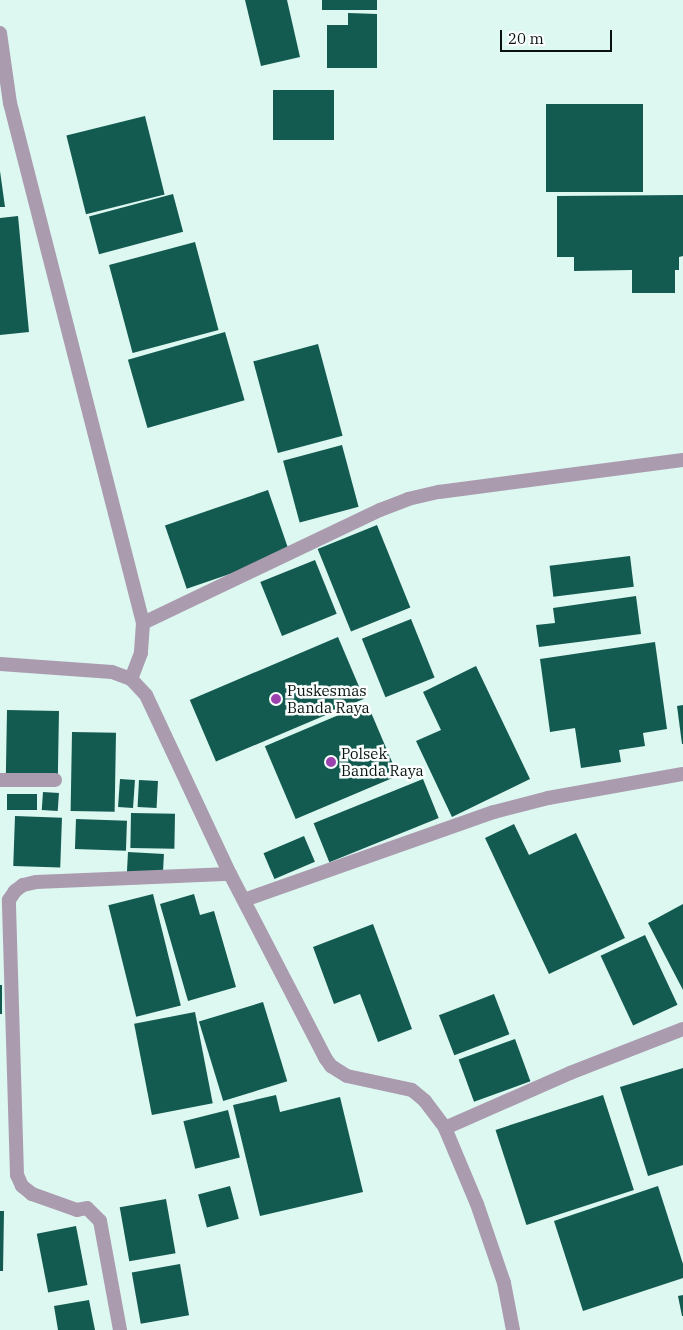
<!DOCTYPE html>
<html>
<head>
<meta charset="utf-8">
<style>
  body { margin:0 }
  #map { position:relative; width:683px; height:1330px; overflow:hidden; background:#ddf7f1; font-family:"IBM Plex Serif",serif }
  div>[style] { position:absolute }
  [style*='--x'] { left:calc(var(--x)*1px); top:calc(var(--y)*1px); width:calc(var(--w)*1px); rotate:calc(var(--a)*1deg) }
  .building>* { inset:0; background:#135b50; transform-origin:0 0 }
  .minor>* { height:14px; margin:-7px; padding:0 7px; transform-origin:7px; border-radius:7px; background:#aa9bae }
  .dots>* { width:14px; height:14px; translate:-50% -50%; box-sizing:border-box; border:2px solid #fafffe; border-radius:50% }
  span { translate:-50% -50%; white-space:nowrap; text-align:center; line-height:1.15; -webkit-text-stroke:5px #fafffe; paint-order:stroke }
  .poi-label { font-size:15px; color:#091210 }
  .left { translate:0 -50%; text-align:left }
  .scale { position:absolute; left:500px; top:30px; width:112px; height:22px; box-sizing:border-box; border:2px solid #091210; border-top:0; padding-left:6px; font-size:15px; line-height:18px; white-space:nowrap; color:#091210; -webkit-text-stroke:4px #fafffe; paint-order:stroke }
</style>
</head>
<body>
<div id="map">
  <div class="building">
    <i style="clip-path:polygon(245px 0,287px 0,300px 57px,261px 66px)"></i>
    <i style="left:322px;top:0;width:55px;height:10px"></i>
    <i style="clip-path:polygon(348px 13px,377px 14px,377px 68px,327px 68px,327px 25px,348px 25px)"></i>
    <i style="left:273px;top:90px;width:61px;height:50px"></i>
    <i style="left:546px;top:104px;width:97px;height:88px"></i>
    <i style="left:145px;top:116px;width:81px;height:81px;rotate:76deg"></i>
    <i style="clip-path:polygon(0 171px,5px 207px,0 207px)"></i>
    <i style="left:173px;top:194px;width:39px;height:87px;rotate:75deg"></i>
    <i style="clip-path:polygon(683px 195px,683px 256px,679px 257px,679px 270px,675px 270px,675px 293px,632px 293px,632px 270px,574px 271px,574px 257px,557px 257px,557px 196px)"></i>
    <i style="clip-path:polygon(18px 216px,29px 332px,0 335px,0 218px)"></i>
    <i style="left:195px;top:242px;width:91px;height:89px;rotate:75deg"></i>
    <i style="left:225px;top:332px;width:71px;height:101px;rotate:74deg"></i>
    <i style="left:318px;top:344px;width:95px;height:67px;rotate:75deg"></i>
    <i style="left:342px;top:445px;width:64px;height:61px;rotate:75deg"></i>
    <i style="left:268px;top:490px;width:67px;height:109px;rotate:71deg"></i>
    <i style="left:377px;top:525px;width:89px;height:64px;rotate:68deg"></i>
    <i style="left:630px;top:556px;width:31px;height:81px;rotate:83deg"></i>
    <i style="left:315px;top:560px;width:58px;height:59px;rotate:68deg"></i>
    <i style="clip-path:polygon(636px 596px,641px 634px,539px 647px,536px 625px,555px 623px,553px 608px)"></i>
    <i style="left:411px;top:619px;width:63px;height:53px;rotate:68deg"></i>
    <i style="left:338px;top:637px;width:67px;height:161px;rotate:67deg"></i>
    <i style="clip-path:polygon(655px 642px,667px 729px,643px 733px,645px 746px,619px 750px,621px 762px,581px 768px,575px 728px,550px 732px,540px 659px)"></i>
    <i style="clip-path:polygon(476px 666px,530px 779px,452px 817px,416px 741px,441px 730px,423px 692px)"></i>
    <i style="left:367px;top:703px;width:79px;height:111px;rotate:67deg"></i>
    <i style="clip-path:polygon(683px 705px,683px 744px,682px 744px,677px 706px)"></i>
    <i style="left:7px;top:710px;width:52px;height:64px;rotate:1deg"></i>
    <i style="left:72px;top:732px;width:44px;height:79px;rotate:1deg"></i>
    <i style="left:120px;top:779px;width:15px;height:28px;rotate:4deg"></i>
    <i style="left:423px;top:779px;width:42px;height:118px;rotate:68deg"></i>
    <i style="left:139px;top:780px;width:19px;height:27px;rotate:3deg"></i>
    <i style="left:43px;top:792px;width:16px;height:18px;rotate:4deg"></i>
    <i style="left:7px;top:794px;width:30px;height:16px"></i>
    <i style="left:131px;top:813px;width:44px;height:35px;rotate:1deg"></i>
    <i style="left:15px;top:816px;width:47px;height:50px;rotate:2deg"></i>
    <i style="left:76px;top:819px;width:51px;height:30px;rotate:2deg"></i>
    <i style="clip-path:polygon(514px 824px,529px 855px,576px 833px,625px 938px,549px 974px,485px 838px)"></i>
    <i style="left:304px;top:836px;width:28px;height:44px;rotate:67deg"></i>
    <i style="left:128px;top:852px;width:36px;height:21px;rotate:3deg"></i>
    <i style="left:153px;top:894px;width:115px;height:46px;rotate:76deg"></i>
    <i style="clip-path:polygon(194px 894px,200px 915px,214px 911px,236px 987px,188px 1001px,160px 904px)"></i>
    <i style="clip-path:polygon(683px 904px,683px 990px,648px 923px)"></i>
    <i style="clip-path:polygon(373px 924px,412px 1029px,378px 1042px,360px 994px,334px 1004px,313px 947px)"></i>
    <i style="left:645px;top:935px;width:77px;height:49px;rotate:65deg"></i>
    <i style="left:0;top:985px;width:2px;height:29px"></i>
    <i style="left:494px;top:994px;width:43px;height:59px;rotate:69deg"></i>
    <i style="left:263px;top:1002px;width:83px;height:67px;rotate:73deg"></i>
    <i style="left:195px;top:1012px;width:93px;height:62px;rotate:79deg"></i>
    <i style="left:515px;top:1039px;width:45px;height:60px;rotate:70deg"></i>
    <i style="clip-path:polygon(683px 1068px,683px 1165px,648px 1176px,620px 1087px)"></i>
    <i style="clip-path:polygon(276px 1095px,280px 1112px,340px 1097px,363px 1192px,260px 1216px,233px 1105px)"></i>
    <i style="left:603px;top:1095px;width:100px;height:113px;rotate:72deg"></i>
    <i style="left:228px;top:1110px;width:49px;height:46px;rotate:76deg"></i>
    <i style="left:230px;top:1186px;width:34px;height:33px;rotate:75deg"></i>
    <i style="clip-path:polygon(658px 1186px,683px 1264px,683px 1278px,583px 1311px,554px 1221px)"></i>
    <i style="left:166px;top:1199px;width:55px;height:47px;rotate:80deg"></i>
    <i style="clip-path:polygon(0 1211px,4px 1211px,3px 1271px,0 1271px)"></i>
    <i style="left:76px;top:1226px;width:60px;height:40px;rotate:79deg"></i>
    <i style="left:180px;top:1264px;width:52px;height:49px;rotate:80deg"></i>
    <i style="clip-path:polygon(683px 1295px,683px 1316px,682px 1316px,678px 1296px)"></i>
    <i style="clip-path:polygon(89px 1300px,95px 1330px,58px 1330px,54px 1306px)"></i>
  </div>
  <div class="minor">
    <i style="--x:0;--y:33;--w:71;--a:81.9"></i>
    <i style="--x:10;--y:103;--w:537;--a:75.65"></i>
    <i style="--x:143;--y:623;--w:30;--a:94"></i>
    <i style="--x:141;--y:653;--w:28;--a:111"></i>
    <i style="--x:143;--y:623;--w:263;--a:-25.5"></i>
    <i style="--x:380;--y:510;--w:30;--a:-21"></i>
    <i style="--x:408;--y:499;--w:32;--a:-13"></i>
    <i style="--x:439;--y:492;--w:246;--a:-7.5"></i>
    <i style="--x:0;--y:664;--w:112;--a:4.1"></i>
    <i style="--x:112;--y:672;--w:20;--a:20"></i>
    <i style="--x:131;--y:679;--w:22;--a:47"></i>
    <i style="--x:146;--y:695;--w:198;--a:64.9"></i>
    <i style="--x:230;--y:874;--w:208;--a:62.6"></i>
    <i style="--x:326;--y:1059;--w:9;--a:54"></i>
    <i style="--x:331;--y:1066;--w:19;--a:32"></i>
    <i style="--x:347;--y:1076;--w:66;--a:12.2"></i>
    <i style="--x:412;--y:1090;--w:17;--a:40"></i>
    <i style="--x:425;--y:1101;--w:34;--a:53"></i>
    <i style="--x:445;--y:1128;--w:82;--a:67.2"></i>
    <i style="--x:477;--y:1204;--w:83;--a:71.1"></i>
    <i style="--x:504;--y:1283;--w:48;--a:79.2"></i>
    <i style="--x:0;--y:780;--w:55;--a:0"></i>
    <i style="--x:244;--y:900;--w:265;--a:-19.4"></i>
    <i style="--x:494;--y:812;--w:56;--a:-14.5"></i>
    <i style="--x:548;--y:798;--w:137;--a:-10.1"></i>
    <i style="--x:445;--y:1128;--w:137;--a:-23.7"></i>
    <i style="--x:570;--y:1073;--w:121;--a:-21.3"></i>
    <i style="--x:120;--y:1330;--w:111;--a:-100.4"></i>
    <i style="--x:100;--y:1221;--w:18;--a:-135"></i>
    <i style="--x:87;--y:1208;--w:10;--a:169"></i>
    <i style="--x:77;--y:1210;--w:48;--a:-160.4"></i>
    <i style="--x:32;--y:1194;--w:13;--a:-141"></i>
    <i style="--x:22;--y:1186;--w:12;--a:-114"></i>
    <i style="--x:17;--y:1175;--w:275;--a:-91.7"></i>
    <i style="--x:9;--y:900;--w:11;--a:-56"></i>
    <i style="--x:15;--y:891;--w:10;--a:-37"></i>
    <i style="--x:23;--y:885;--w:13;--a:-13"></i>
    <i style="--x:36;--y:882;--w:194;--a:-2.4"></i>
  </div>
  <div class="dots">
    <i style="left:276px;top:699px;background:#9b42af"></i>
    <i style="left:331px;top:762px;background:#9b42af"></i>
  </div>
  <div class="poi-label">
    <span class="left" style="left:287px;top:699px">Puskesmas<br>Banda Raya</span>
    <span class="left" style="left:341px;top:762px">Polsek<br>Banda Raya</span>
  </div>
  <div class="scale">20 m</div>
</div>
</body>
</html>
